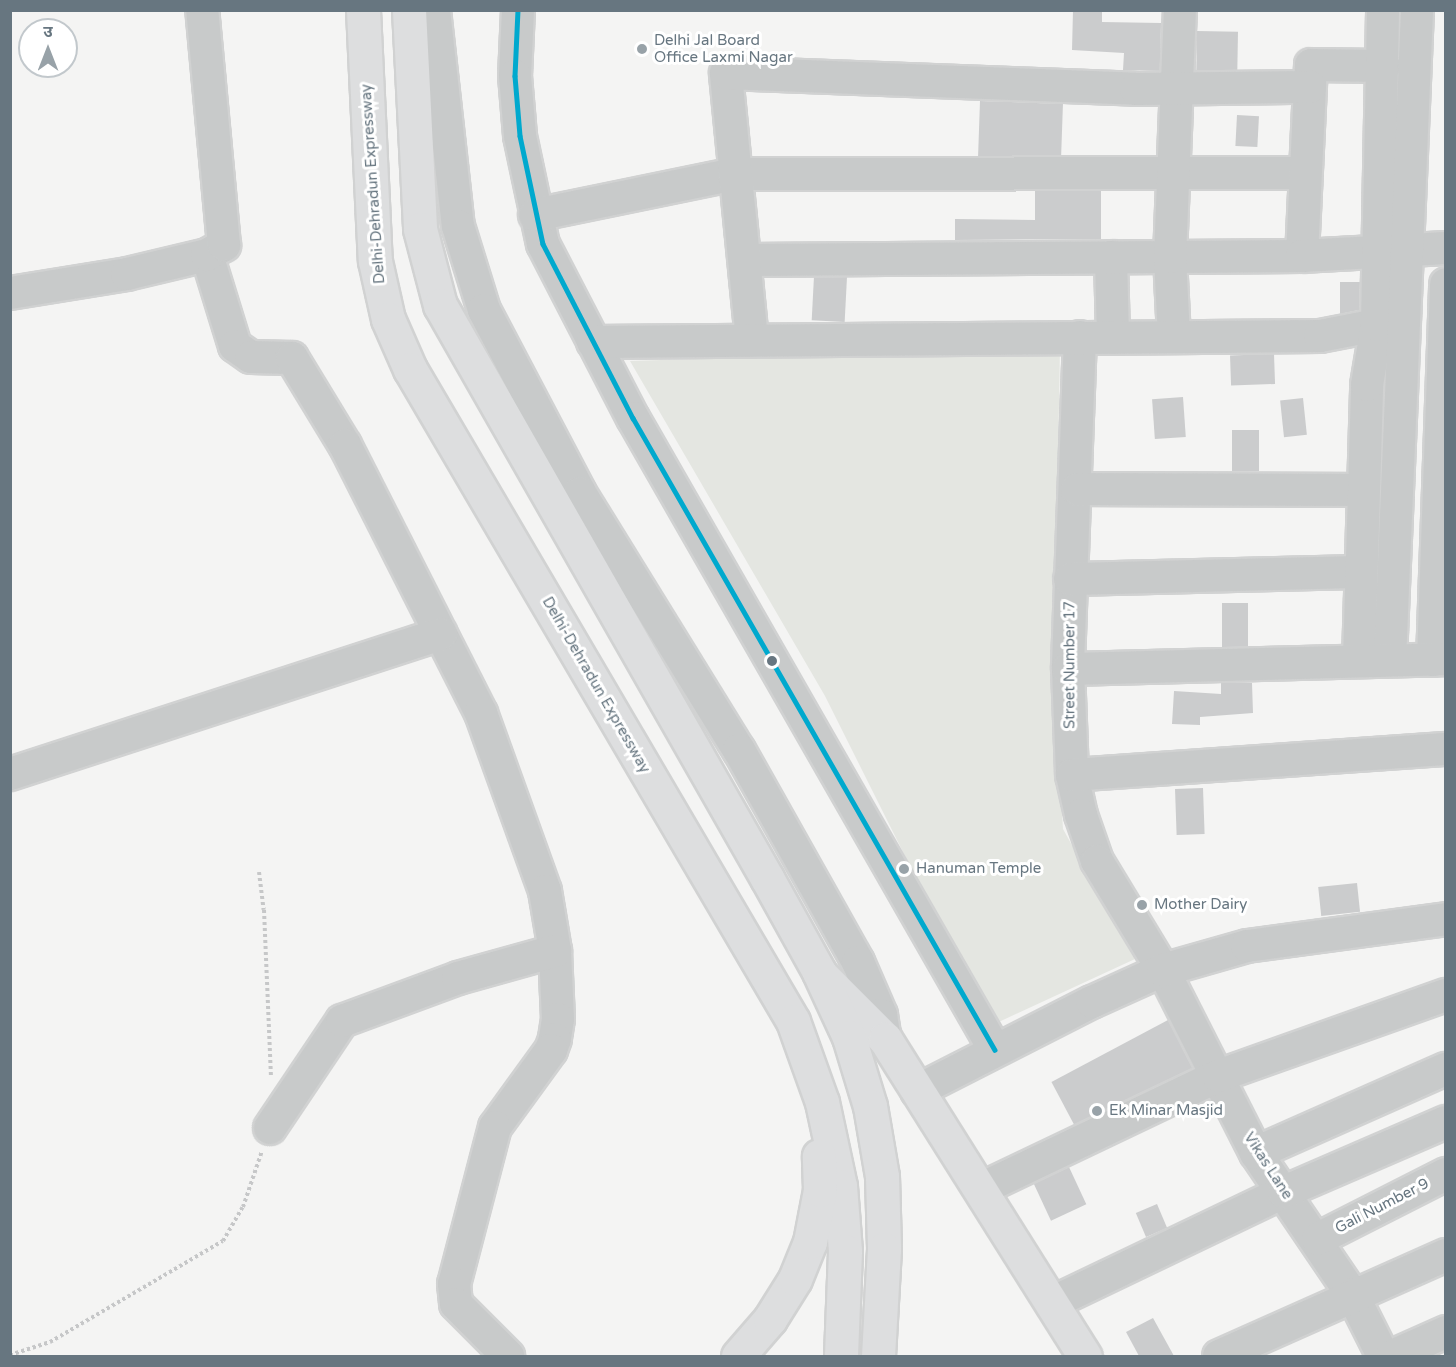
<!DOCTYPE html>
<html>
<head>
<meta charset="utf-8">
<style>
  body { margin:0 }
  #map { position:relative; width:1456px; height:1367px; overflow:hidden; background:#f4f4f3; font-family:"Varela Round","Noto Sans Devanagari",sans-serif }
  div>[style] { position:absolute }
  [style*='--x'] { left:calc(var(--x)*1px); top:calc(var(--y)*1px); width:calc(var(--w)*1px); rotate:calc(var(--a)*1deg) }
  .green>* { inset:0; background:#e4e6e1 }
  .building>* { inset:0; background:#cbcccd; transform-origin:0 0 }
  .path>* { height:4px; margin-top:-2px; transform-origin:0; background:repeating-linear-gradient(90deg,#c6c7c8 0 3px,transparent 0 6px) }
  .roads { filter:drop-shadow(2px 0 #d1d2d2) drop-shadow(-2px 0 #d1d2d2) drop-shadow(0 2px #d1d2d2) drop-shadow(0 -2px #d1d2d2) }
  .minor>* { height:32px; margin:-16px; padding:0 16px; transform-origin:16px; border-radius:16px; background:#c8caca }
  .major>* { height:33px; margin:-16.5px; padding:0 16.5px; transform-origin:16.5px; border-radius:16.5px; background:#dddedf }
  .highway>* { height:33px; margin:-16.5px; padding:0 16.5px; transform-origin:16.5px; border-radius:16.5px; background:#dddedf }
  .bus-1>* { height:4.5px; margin:-2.25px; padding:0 2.25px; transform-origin:2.25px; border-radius:2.25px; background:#00a9ce }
  .dots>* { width:16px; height:16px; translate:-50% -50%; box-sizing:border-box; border:3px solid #fff; border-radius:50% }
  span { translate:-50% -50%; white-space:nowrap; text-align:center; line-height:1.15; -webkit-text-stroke:6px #fff; paint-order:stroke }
  .poi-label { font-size:15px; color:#677680 }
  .left { translate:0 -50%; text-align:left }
  .street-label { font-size:15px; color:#677680 }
  .frame { position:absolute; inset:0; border:12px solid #677680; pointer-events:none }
  .north { position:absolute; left:18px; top:18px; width:60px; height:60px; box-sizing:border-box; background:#fff; border:2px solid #c2c8cc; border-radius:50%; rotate:0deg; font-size:16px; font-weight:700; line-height:24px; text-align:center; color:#677680 }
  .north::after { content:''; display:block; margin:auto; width:21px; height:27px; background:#98a2a8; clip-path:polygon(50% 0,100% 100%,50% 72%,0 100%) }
</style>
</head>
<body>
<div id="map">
  <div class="green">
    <i style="clip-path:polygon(1060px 347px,1054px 682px,1063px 829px,1135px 959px,990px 1026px,825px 696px,630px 361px)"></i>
  </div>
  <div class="building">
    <i style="clip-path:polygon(1073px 10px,1102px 10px,1102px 22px,1161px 23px,1160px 71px,1123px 70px,1124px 53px,1072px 50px)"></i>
    <i style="left:1197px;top:31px;width:41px;height:39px;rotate:1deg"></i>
    <i style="left:980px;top:101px;width:83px;height:55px;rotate:2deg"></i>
    <i style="left:1237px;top:115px;width:22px;height:31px;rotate:3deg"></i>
    <i style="clip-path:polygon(1035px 191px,1101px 191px,1101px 239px,955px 240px,955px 219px,1035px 220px)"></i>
    <i style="left:847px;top:277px;width:45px;height:33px;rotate:93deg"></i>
    <i style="clip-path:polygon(1340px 282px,1360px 282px,1359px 310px,1340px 314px)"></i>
    <i style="left:1274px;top:354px;width:30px;height:44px;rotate:88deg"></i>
    <i style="left:1183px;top:397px;width:40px;height:31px;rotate:86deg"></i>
    <i style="left:1303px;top:398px;width:37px;height:23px;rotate:84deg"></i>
    <i style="left:1232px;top:430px;width:27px;height:41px"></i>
    <i style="left:1222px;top:603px;width:26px;height:44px"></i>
    <i style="clip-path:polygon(1221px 683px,1252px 683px,1253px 713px,1200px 717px,1200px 725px,1172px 724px,1174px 691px,1221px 694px)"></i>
    <i style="left:1203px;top:788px;width:46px;height:28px;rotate:88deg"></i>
    <i style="left:1357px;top:883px;width:29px;height:39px;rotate:84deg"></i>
    <i style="left:1168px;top:1020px;width:54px;height:132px;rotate:62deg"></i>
    <i style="left:1069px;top:1167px;width:41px;height:39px;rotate:65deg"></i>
    <i style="left:1157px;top:1204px;width:26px;height:23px;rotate:67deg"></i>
    <i style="clip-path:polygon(1153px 1318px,1174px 1356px,1139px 1356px,1126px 1332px)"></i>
  </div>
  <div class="path">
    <i style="--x:259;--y:872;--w:38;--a:83"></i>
    <i style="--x:264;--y:910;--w:168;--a:87.6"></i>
    <i style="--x:10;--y:1355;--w:42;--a:-18"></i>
    <i style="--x:50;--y:1342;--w:200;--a:-30.3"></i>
    <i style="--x:223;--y:1241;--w:39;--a:-60"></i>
    <i style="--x:243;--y:1207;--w:59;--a:-71.3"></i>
  </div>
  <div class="roads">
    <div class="minor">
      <i style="--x:434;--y:10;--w:217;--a:83.7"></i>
      <i style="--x:458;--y:226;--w:88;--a:72.8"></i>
      <i style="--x:484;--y:310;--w:207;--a:62.3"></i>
      <i style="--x:580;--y:493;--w:302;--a:58.3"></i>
      <i style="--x:739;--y:750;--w:243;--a:60.7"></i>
      <i style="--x:858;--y:962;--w:58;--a:66.5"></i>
      <i style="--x:881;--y:1015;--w:24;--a:81"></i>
      <i style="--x:518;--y:10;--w:66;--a:92.6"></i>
      <i style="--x:515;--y:76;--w:60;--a:85.2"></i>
      <i style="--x:520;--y:136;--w:110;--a:78"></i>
      <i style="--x:543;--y:244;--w:196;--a:62.7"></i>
      <i style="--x:633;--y:418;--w:728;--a:60.2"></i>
      <i style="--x:535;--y:215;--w:203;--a:-11.6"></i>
      <i style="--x:734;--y:174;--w:571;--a:-0.1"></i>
      <i style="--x:207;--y:255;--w:95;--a:72.9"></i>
      <i style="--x:235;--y:346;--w:19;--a:35"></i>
      <i style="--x:251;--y:357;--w:41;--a:1.4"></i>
      <i style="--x:292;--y:358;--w:102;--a:58.7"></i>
      <i style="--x:345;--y:445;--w:301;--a:63.1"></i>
      <i style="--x:481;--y:713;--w:189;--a:70.2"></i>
      <i style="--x:545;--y:891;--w:61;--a:80.5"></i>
      <i style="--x:555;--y:951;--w:68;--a:87.5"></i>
      <i style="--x:558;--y:1019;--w:20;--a:99"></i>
      <i style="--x:555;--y:1039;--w:12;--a:110"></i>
      <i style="--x:551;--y:1050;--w:95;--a:126"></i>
      <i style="--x:495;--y:1127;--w:162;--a:104.6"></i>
      <i style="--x:454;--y:1284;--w:20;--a:84"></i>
      <i style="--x:456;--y:1304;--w:74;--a:45"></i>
      <i style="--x:1302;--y:256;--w:191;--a:-87.3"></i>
      <i style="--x:1311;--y:65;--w:73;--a:0.8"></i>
      <i style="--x:1111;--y:257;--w:80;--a:88.6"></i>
      <i style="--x:745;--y:260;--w:557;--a:-0.41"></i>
      <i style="--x:1302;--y:256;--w:144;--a:-3.2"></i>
      <i style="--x:10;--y:293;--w:119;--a:-9.2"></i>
      <i style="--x:127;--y:274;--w:82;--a:-13.4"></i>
      <i style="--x:207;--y:255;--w:20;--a:-30"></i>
      <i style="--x:224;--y:245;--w:236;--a:-95.3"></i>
      <i style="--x:1080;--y:337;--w:332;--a:92.1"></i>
      <i style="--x:1068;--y:669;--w:106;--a:87.8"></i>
      <i style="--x:1072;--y:775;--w:41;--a:77.3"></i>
      <i style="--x:1081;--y:815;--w:49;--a:70.8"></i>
      <i style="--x:1097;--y:861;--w:127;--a:58.8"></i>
      <i style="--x:1163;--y:970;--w:205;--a:63.1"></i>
      <i style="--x:1256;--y:1153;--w:171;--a:55.8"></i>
      <i style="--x:1352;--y:1294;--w:69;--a:63.4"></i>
      <i style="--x:1174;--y:337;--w:80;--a:-92.9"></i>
      <i style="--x:1170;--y:257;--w:247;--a:-87.7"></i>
      <i style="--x:752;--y:340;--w:268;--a:-95.6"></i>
      <i style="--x:726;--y:73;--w:410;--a:2.2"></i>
      <i style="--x:1136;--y:89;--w:174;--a:-0.7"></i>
      <i style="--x:593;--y:342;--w:727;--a:-0.47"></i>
      <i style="--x:1320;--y:336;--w:58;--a:-10.9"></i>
      <i style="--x:1077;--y:489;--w:286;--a:0.2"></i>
      <i style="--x:1070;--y:579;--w:291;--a:-1.4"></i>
      <i style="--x:1359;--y:660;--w:275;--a:-88.3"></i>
      <i style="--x:1367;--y:385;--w:61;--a:-80.5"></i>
      <i style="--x:1377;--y:325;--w:315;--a:-88.9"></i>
      <i style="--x:1390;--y:660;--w:651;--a:-87.62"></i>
      <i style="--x:1433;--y:660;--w:376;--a:-88"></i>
      <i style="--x:1068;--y:669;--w:378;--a:-1.5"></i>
      <i style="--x:10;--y:774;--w:453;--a:-18"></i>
      <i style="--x:1072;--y:775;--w:375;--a:-4"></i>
      <i style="--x:917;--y:1091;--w:196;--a:-27"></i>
      <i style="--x:1092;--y:1002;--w:78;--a:-24.3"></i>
      <i style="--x:1163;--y:970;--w:87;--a:-15.9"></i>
      <i style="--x:1247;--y:946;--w:201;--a:-7.7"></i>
      <i style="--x:270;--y:1128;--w:129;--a:-56.1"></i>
      <i style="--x:342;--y:1021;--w:124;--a:-20.3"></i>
      <i style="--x:458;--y:978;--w:101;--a:-15.6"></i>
      <i style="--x:1256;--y:1153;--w:208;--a:-23.9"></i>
      <i style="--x:981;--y:1189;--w:263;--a:-25.5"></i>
      <i style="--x:1218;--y:1076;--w:242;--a:-19.6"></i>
      <i style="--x:1318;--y:1239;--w:144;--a:-26.9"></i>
      <i style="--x:1054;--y:1302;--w:255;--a:-25.6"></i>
      <i style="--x:1284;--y:1192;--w:176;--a:-23.4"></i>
      <i style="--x:1219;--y:1356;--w:248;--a:-24"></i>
      <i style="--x:1392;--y:1356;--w:59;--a:-24"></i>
    </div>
    <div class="major">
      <i style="--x:822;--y:976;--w:89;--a:45"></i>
      <i style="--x:885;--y:1039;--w:375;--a:57.8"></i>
    </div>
    <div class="highway">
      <i style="--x:363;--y:10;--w:251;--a:87.3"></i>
      <i style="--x:375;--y:261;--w:59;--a:77.4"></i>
      <i style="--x:388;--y:319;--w:55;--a:66.3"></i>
      <i style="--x:410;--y:369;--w:756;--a:59.57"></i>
      <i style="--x:793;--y:1021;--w:86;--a:70.3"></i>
      <i style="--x:822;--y:1102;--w:86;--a:77.9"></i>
      <i style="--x:840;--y:1186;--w:65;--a:85.6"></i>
      <i style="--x:845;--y:1251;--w:105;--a:92.2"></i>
      <i style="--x:409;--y:10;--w:219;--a:87.1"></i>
      <i style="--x:420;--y:229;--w:79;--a:75.3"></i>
      <i style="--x:440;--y:305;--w:660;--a:60.29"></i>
      <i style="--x:767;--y:878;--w:107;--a:61"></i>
      <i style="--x:819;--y:972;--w:72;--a:65.2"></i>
      <i style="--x:849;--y:1037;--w:72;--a:73.1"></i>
      <i style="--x:870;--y:1106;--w:71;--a:80.3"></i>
      <i style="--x:882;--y:1176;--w:73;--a:88.4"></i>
      <i style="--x:884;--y:1249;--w:107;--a:93.2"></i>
      <i style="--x:738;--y:1356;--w:49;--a:-49.1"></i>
      <i style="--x:770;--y:1319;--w:47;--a:-58"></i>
      <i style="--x:795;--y:1279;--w:40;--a:-68"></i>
      <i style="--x:810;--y:1242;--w:53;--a:-79.1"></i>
      <i style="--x:820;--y:1190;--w:34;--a:-92"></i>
    </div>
  </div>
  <div class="bus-1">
    <i style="--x:518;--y:10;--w:66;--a:92.6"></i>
    <i style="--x:515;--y:76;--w:60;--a:85.2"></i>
    <i style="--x:520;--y:136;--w:110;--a:78"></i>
    <i style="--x:543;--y:244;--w:196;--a:62.7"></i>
    <i style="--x:633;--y:418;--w:728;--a:60.2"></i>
  </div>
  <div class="dots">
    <i style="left:642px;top:49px;background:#98a2a8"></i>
    <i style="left:772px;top:661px;background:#677680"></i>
    <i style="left:904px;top:869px;background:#98a2a8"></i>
    <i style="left:1142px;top:905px;background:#98a2a8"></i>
    <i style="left:1097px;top:1111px;background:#98a2a8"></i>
  </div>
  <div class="poi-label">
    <span class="left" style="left:654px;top:49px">Delhi Jal Board<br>Office Laxmi Nagar</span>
    <span class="left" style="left:916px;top:869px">Hanuman Temple</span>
    <span class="left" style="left:1154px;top:905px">Mother Dairy</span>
    <span class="left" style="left:1109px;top:1111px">Ek Minar Masjid</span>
  </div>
  <div class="street-label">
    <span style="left:373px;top:184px;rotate:-94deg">Delhi-Dehradun Expressway</span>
    <span style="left:1070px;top:665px;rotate:-90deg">Street Number 17</span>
    <span style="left:596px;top:685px;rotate:60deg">Delhi-Dehradun Expressway</span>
    <span style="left:1268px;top:1166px;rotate:57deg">Vikas Lane</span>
    <span style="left:1382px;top:1206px;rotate:-27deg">Gali Number 9</span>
  </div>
  <div class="frame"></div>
  <div class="north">उ</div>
</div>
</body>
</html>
